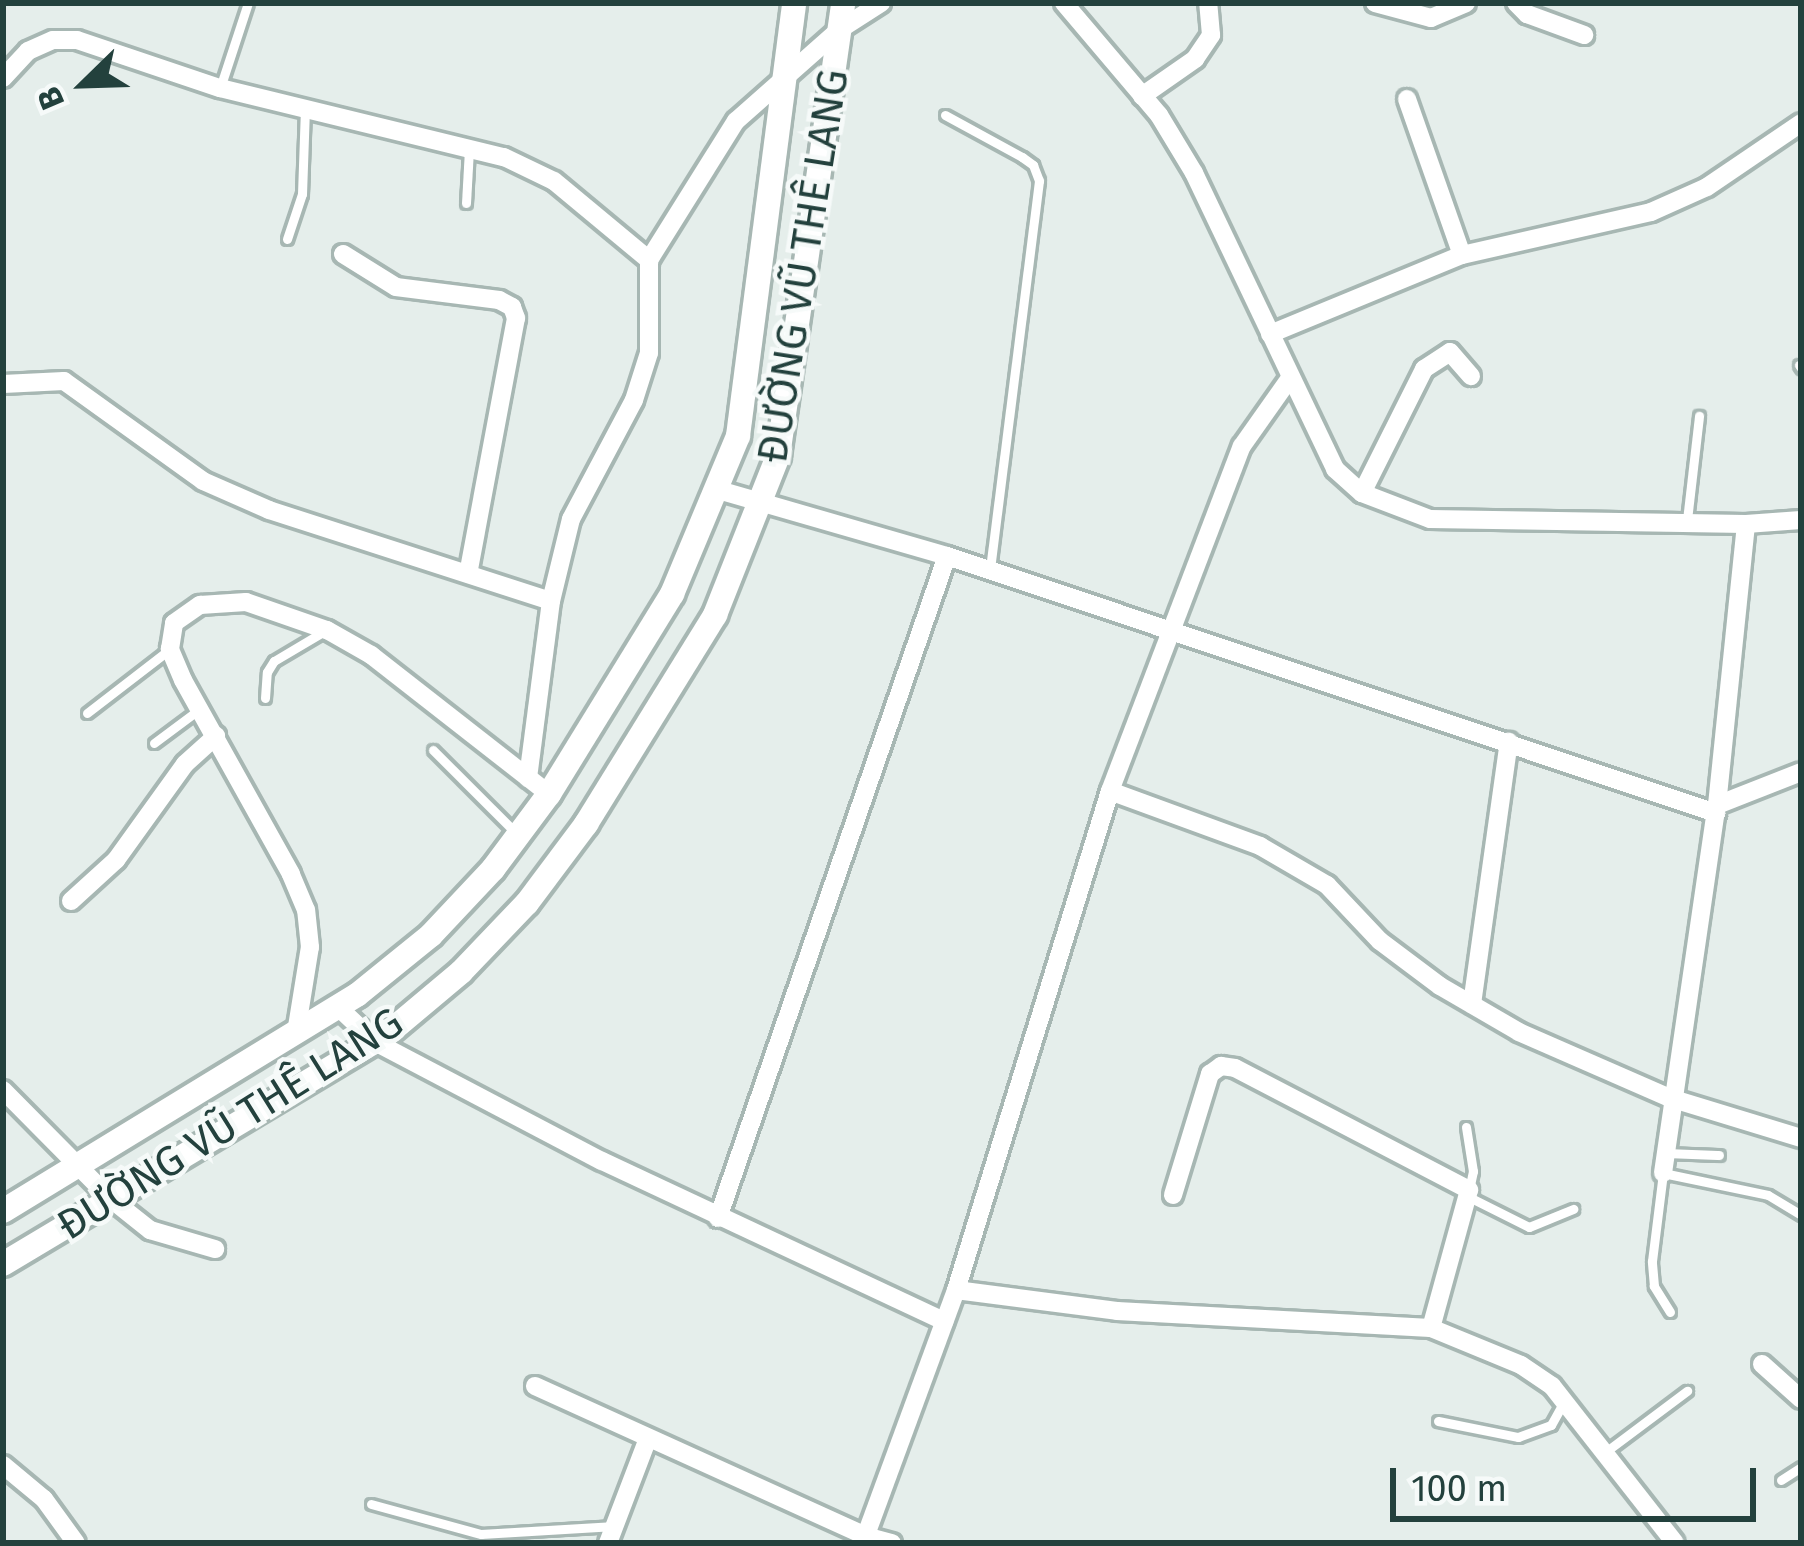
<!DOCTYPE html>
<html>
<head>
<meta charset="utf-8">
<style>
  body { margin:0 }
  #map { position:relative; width:1804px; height:1546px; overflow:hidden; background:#e5eeeb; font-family:"Fira Sans",sans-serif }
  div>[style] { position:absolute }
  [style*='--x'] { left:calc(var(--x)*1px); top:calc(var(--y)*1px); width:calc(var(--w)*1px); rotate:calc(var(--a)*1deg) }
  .roads { filter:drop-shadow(3px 0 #a7b7b3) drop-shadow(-3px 0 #a7b7b3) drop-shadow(0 3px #a7b7b3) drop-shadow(0 -3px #a7b7b3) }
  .service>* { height:9px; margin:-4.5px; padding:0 4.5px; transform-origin:4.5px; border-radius:4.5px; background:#fff }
  .minor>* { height:18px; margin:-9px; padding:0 9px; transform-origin:9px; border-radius:9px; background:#fff }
  .tertiary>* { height:24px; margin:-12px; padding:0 12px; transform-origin:12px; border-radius:12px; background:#fff }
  span { translate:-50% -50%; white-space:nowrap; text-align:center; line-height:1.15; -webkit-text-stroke:9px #f6faf9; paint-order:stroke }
  .street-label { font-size:42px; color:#23413d }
  .frame { position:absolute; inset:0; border:6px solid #23413d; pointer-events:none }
  .north { position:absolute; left:24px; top:24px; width:120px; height:120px; -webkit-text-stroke:9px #f6faf9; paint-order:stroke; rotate:247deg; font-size:33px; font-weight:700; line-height:48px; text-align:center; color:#23413d }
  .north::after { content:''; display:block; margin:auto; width:42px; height:54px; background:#23413d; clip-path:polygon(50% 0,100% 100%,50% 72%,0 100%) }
  .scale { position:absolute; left:1390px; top:1468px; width:366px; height:54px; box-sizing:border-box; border:6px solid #23413d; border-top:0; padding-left:15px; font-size:36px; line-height:42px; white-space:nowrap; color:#23413d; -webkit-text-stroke:9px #f6faf9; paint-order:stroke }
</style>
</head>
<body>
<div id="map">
  <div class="roads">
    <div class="service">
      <i style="--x:220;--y:88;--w:89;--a:-71.8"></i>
      <i style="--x:945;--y:115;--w:88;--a:28.6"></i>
      <i style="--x:1022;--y:157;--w:14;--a:36"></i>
      <i style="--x:1033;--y:165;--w:17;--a:69"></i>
      <i style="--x:1039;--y:181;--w:393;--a:97.2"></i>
      <i style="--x:466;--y:203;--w:54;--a:-86.8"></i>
      <i style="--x:287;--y:239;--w:47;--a:-71.6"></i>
      <i style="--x:302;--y:194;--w:85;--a:-88"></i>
      <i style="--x:1799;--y:365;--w:4;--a:56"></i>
      <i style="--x:1687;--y:520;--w:105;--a:-83.4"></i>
      <i style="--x:265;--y:698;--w:26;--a:-86"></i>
      <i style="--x:267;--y:672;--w:13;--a:-58"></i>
      <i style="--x:274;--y:661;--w:57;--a:-30.6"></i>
      <i style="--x:87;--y:713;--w:105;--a:-37.6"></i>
      <i style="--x:154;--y:743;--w:59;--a:-36.7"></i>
      <i style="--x:433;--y:750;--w:116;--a:45"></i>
      <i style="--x:1466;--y:1127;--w:45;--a:81"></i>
      <i style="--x:1473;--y:1171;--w:19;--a:102"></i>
      <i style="--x:1664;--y:1153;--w:55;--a:2.1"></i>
      <i style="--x:1469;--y:1197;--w:67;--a:26.6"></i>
      <i style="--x:1529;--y:1227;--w:48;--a:-22.2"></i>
      <i style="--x:1670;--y:1312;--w:31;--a:-122"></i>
      <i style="--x:1654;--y:1286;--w:25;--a:-95"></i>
      <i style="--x:1652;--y:1261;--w:89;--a:-82.9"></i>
      <i style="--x:1663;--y:1173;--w:107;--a:11.8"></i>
      <i style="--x:1768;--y:1195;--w:39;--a:31"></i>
      <i style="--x:1438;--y:1421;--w:82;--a:11.3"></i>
      <i style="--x:1518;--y:1437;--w:35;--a:-20"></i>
      <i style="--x:1551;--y:1425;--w:26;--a:-61"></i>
      <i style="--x:1604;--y:1453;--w:104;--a:-36.8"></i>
      <i style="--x:1781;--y:1480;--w:24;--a:-33"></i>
      <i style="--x:371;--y:1504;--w:114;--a:15.3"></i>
      <i style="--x:481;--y:1534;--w:134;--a:-3.4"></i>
    </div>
    <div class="minor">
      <i style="--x:1064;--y:3;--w:147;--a:49.7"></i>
      <i style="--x:1159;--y:115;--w:68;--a:58.9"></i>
      <i style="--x:1194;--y:173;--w:328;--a:64.5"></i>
      <i style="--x:1335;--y:469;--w:36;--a:42"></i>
      <i style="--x:1362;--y:493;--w:73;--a:20.9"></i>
      <i style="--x:1430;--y:519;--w:316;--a:0.9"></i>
      <i style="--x:1746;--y:524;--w:55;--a:-4.2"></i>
      <i style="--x:1375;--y:3;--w:58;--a:15"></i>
      <i style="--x:1431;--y:18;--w:38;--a:-23"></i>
      <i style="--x:1516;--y:3;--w:16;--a:45"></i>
      <i style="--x:1527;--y:14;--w:61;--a:20.2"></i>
      <i style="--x:3;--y:78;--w:37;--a:-47"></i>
      <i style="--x:28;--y:51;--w:27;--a:-24"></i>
      <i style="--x:53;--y:40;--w:24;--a:0"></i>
      <i style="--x:77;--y:40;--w:151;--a:18.6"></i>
      <i style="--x:220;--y:88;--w:292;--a:13.7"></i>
      <i style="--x:504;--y:157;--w:55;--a:25.6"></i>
      <i style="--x:554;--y:181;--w:124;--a:39.7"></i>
      <i style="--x:1142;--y:96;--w:65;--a:-34.9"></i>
      <i style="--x:1195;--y:59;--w:29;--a:-56"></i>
      <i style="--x:1211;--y:35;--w:32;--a:-95"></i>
      <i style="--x:1407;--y:99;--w:165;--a:70.6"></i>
      <i style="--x:343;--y:254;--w:62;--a:31.9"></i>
      <i style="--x:396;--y:287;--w:104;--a:7.2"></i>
      <i style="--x:499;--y:300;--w:15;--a:28"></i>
      <i style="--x:512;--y:307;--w:12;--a:70"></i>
      <i style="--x:516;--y:318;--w:260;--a:100.6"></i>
      <i style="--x:1270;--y:334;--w:208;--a:-22.4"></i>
      <i style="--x:1462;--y:255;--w:194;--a:-12.8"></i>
      <i style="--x:1651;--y:212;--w:61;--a:-24.1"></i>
      <i style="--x:1707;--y:187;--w:114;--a:-34.2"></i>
      <i style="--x:3;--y:384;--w:61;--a:-2.8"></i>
      <i style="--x:64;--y:381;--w:171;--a:35.7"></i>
      <i style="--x:203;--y:481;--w:72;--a:23.7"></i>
      <i style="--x:269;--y:510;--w:296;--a:17.9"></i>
      <i style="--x:551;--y:601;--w:84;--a:-76.3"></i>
      <i style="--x:571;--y:519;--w:135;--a:-62.1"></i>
      <i style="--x:634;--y:400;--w:49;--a:-72.3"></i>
      <i style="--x:649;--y:353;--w:93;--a:-90"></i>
      <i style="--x:649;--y:260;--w:164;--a:-58"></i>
      <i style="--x:736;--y:121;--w:137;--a:-41.5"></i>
      <i style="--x:839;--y:30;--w:50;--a:-32.7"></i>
      <i style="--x:715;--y:489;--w:241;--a:16.1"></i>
      <i style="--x:947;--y:556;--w:811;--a:18.48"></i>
      <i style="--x:1362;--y:493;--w:139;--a:-63.4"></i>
      <i style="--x:1424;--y:369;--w:31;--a:-33"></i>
      <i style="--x:1450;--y:352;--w:32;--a:49"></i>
      <i style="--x:528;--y:778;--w:178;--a:-82.6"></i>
      <i style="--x:1110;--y:791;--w:369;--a:-69.1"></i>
      <i style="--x:1242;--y:446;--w:83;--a:-54.8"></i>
      <i style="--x:1717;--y:805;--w:90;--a:-21.4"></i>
      <i style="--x:71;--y:901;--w:61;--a:-42.3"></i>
      <i style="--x:116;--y:860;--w:118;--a:-54.3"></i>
      <i style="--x:185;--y:764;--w:42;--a:-42.1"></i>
      <i style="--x:1472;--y:1004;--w:265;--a:-82"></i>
      <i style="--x:338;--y:1007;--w:51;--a:43.4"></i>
      <i style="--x:375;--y:1042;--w:256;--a:27.7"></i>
      <i style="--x:602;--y:1161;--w:378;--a:25.1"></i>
      <i style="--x:296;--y:1033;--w:87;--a:-80.8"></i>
      <i style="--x:310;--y:947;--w:37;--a:-96"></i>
      <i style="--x:306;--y:910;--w:39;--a:-113"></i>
      <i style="--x:291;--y:874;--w:222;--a:-119.1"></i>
      <i style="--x:183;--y:680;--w:34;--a:-113"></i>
      <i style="--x:170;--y:649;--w:26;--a:-81"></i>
      <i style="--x:174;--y:623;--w:32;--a:-35"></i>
      <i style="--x:200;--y:605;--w:46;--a:-3.7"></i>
      <i style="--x:246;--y:602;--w:86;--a:19.1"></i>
      <i style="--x:327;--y:630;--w:51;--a:29.6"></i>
      <i style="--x:371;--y:655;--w:226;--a:38"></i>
      <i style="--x:3;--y:1090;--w:153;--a:45.3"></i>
      <i style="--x:111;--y:1199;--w:50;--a:38.5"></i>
      <i style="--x:150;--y:1230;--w:68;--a:16.3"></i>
      <i style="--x:1663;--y:1173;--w:372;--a:-81.7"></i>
      <i style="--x:1717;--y:805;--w:282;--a:-84.1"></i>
      <i style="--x:1173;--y:1195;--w:127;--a:-73"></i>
      <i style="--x:1210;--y:1074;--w:14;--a:-36"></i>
      <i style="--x:1221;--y:1066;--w:14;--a:8"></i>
      <i style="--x:1235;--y:1068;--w:264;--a:27.5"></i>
      <i style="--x:1469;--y:1190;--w:143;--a:105.4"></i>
      <i style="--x:718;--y:1218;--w:700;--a:-70.92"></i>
      <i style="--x:956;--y:1290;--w:162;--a:7.4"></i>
      <i style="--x:1117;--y:1311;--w:314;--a:3.1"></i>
      <i style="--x:1431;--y:1328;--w:97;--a:22.3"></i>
      <i style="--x:1521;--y:1365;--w:37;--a:34"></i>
      <i style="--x:1552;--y:1386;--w:199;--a:51.9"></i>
      <i style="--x:1762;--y:1364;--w:52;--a:41.9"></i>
      <i style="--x:535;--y:1386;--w:362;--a:24.4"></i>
      <i style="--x:865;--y:1536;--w:28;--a:15"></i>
      <i style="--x:3;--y:1465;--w:53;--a:39.7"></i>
      <i style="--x:44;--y:1499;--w:54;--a:54"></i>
      <i style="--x:608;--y:1543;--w:112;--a:-69.1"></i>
      <i style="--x:863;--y:1543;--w:270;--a:-69.8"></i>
      <i style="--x:956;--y:1290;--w:522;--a:-72.85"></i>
      <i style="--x:1110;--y:791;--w:160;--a:20.1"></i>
      <i style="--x:1260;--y:846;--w:78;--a:30.2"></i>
      <i style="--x:1327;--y:885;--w:77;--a:46.6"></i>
      <i style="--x:1380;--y:941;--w:75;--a:36.9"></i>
      <i style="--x:1440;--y:986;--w:91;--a:30.2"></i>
      <i style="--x:1519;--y:1032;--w:165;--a:23.6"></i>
      <i style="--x:1670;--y:1098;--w:137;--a:17"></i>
    </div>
    <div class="tertiary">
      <i style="--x:3;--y:1211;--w:415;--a:-31.4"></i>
      <i style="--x:357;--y:995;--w:95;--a:-39"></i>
      <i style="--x:431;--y:935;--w:91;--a:-46.8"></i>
      <i style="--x:493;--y:869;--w:94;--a:-53.3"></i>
      <i style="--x:549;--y:794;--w:235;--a:-58.4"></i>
      <i style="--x:672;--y:594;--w:171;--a:-67.3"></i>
      <i style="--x:738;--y:436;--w:437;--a:-82.6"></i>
      <i style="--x:3;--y:1264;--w:446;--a:-30.9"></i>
      <i style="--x:386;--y:1035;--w:98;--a:-40"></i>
      <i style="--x:461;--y:972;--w:95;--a:-46.3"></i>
      <i style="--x:527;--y:903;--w:99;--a:-53.2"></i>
      <i style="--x:586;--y:824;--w:246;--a:-58.3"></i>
      <i style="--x:715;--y:615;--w:171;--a:-68.4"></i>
      <i style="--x:778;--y:456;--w:458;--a:-81.8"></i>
    </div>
  </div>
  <div class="street-label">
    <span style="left:803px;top:266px;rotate:-81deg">ĐƯỜNG VŨ THÊ LANG</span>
    <span style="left:230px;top:1124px;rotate:-32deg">ĐƯỜNG VŨ THÊ LANG</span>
  </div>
  <div class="frame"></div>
  <div class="north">B</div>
  <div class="scale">100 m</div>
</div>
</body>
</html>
